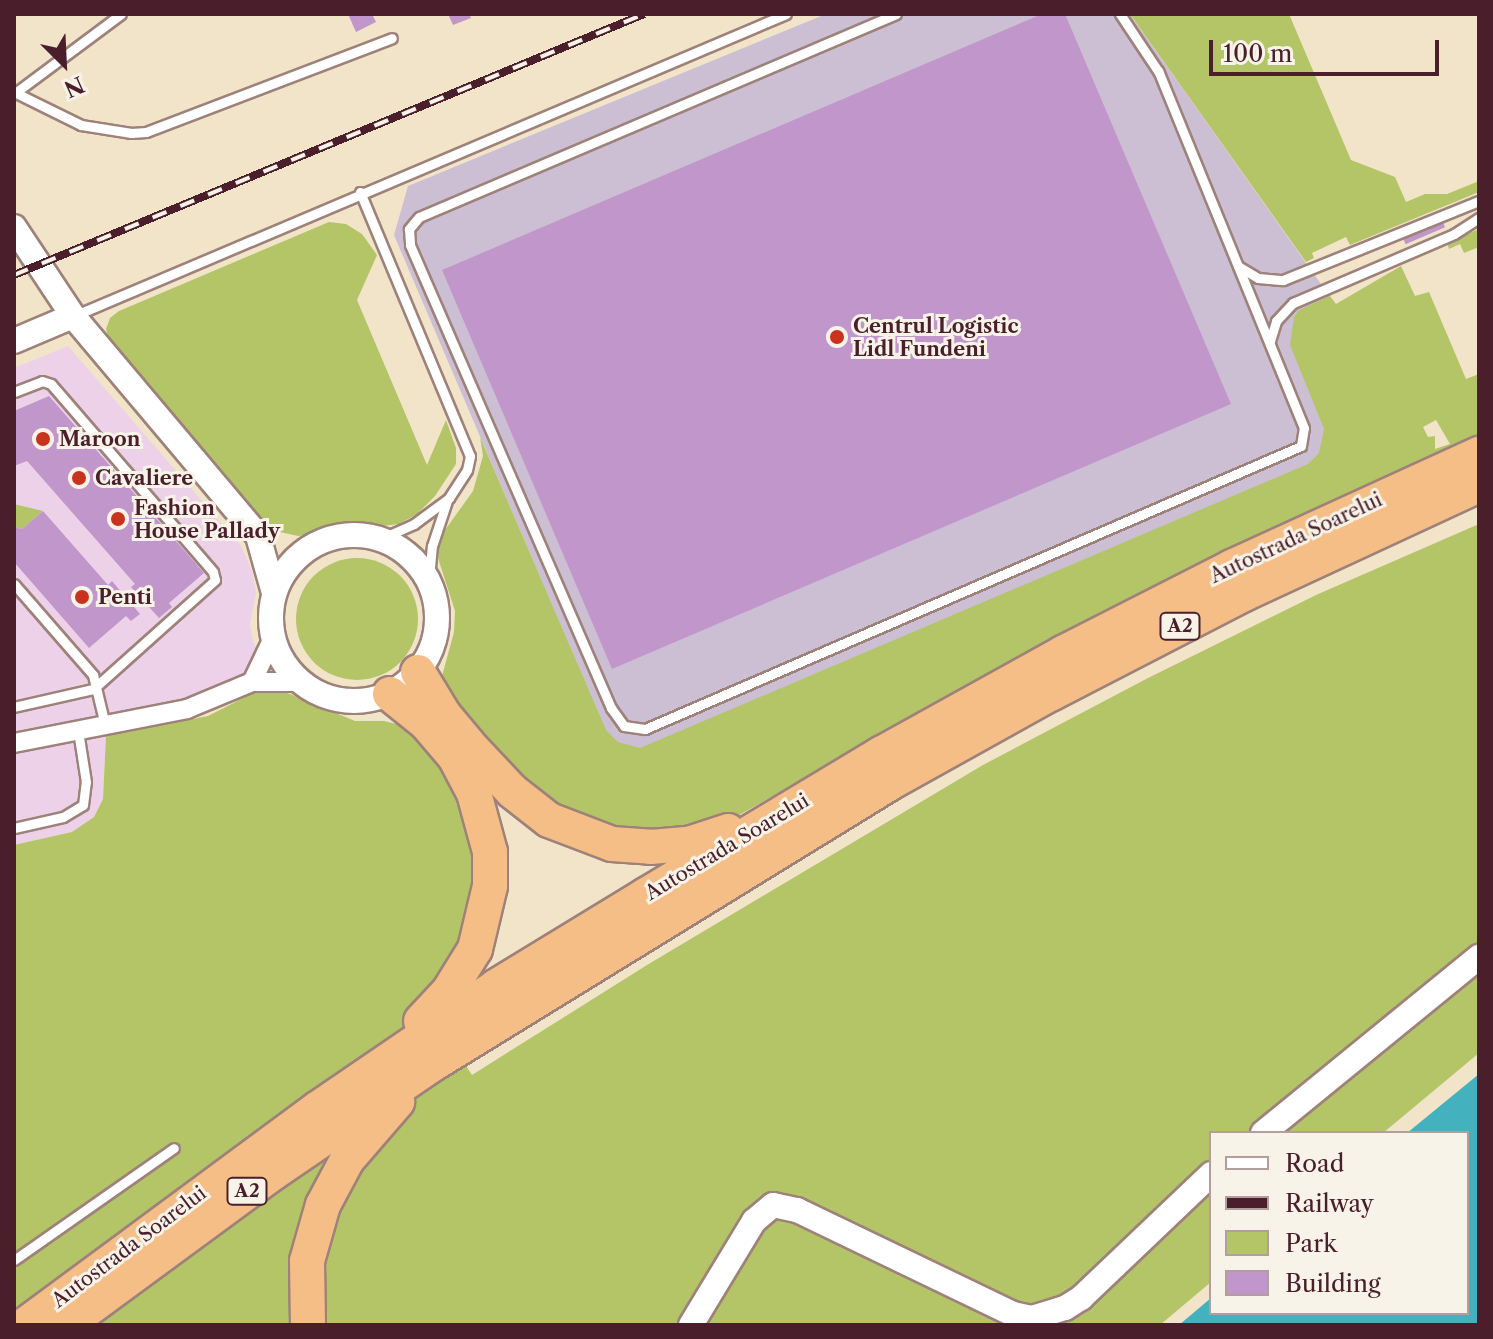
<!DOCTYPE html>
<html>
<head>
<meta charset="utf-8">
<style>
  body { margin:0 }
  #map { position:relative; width:1493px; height:1339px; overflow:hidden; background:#f2e4c9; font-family:"Libre Caslon Text",serif }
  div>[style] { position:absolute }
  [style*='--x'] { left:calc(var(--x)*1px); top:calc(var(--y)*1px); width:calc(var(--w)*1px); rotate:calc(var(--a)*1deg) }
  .built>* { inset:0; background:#edd1e9 }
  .industrial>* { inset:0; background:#ccbfd4 }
  .green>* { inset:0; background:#b4c568 }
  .round { border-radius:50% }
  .water>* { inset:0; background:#43b2be }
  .building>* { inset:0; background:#c197cb; transform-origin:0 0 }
  .roads { filter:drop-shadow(2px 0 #9e827a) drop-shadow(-2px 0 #9e827a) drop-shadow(0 2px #9e827a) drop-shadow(0 -2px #9e827a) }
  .service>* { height:9px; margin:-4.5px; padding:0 4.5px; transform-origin:4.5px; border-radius:4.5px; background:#fff }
  .minor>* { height:18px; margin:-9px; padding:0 9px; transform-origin:9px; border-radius:9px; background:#fff }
  .tertiary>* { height:24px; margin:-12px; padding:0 12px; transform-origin:12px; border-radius:12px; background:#fff }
  .tertiary>.ring { margin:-12px; padding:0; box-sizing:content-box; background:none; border:24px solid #fff; border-radius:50% }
  .motorway>* { height:34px; margin:-17px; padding:0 17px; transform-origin:17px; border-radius:17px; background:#f6be87 }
  .rail>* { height:8px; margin-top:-4px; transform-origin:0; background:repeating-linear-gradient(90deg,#f7f3e8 0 15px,#4a1f2b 0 30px); box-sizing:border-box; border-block:2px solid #4a1f2b }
  .dots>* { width:22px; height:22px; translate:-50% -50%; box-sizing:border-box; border:4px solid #f7f3e8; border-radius:50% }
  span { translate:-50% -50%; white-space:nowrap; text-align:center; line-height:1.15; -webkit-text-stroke:6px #f7f3e8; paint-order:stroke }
  .shield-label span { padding:2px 6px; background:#f7f3e8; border:2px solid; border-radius:6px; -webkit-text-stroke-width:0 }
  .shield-label { font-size:18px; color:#4a1f2b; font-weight:700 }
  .poi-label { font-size:20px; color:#4a1f2b; font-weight:700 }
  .left { translate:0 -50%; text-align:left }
  .street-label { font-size:20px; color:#4a1f2b }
  .frame { position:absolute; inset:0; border:16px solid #4a1f2b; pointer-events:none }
  .legend { position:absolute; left:1209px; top:1131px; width:260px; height:184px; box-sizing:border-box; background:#f7f3e8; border:2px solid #b29e9c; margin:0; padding:10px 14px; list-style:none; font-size:24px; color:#4a1f2b }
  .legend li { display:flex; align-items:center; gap:16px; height:40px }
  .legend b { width:40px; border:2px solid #b29e9c }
  .north { position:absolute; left:24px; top:24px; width:80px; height:80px; -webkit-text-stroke:6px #f7f3e8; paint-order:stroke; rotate:156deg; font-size:22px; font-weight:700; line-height:32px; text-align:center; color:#4a1f2b }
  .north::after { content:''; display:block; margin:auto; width:28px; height:36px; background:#4a1f2b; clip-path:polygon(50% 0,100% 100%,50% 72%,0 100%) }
  .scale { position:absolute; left:1209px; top:40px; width:230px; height:36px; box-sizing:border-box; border:4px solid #4a1f2b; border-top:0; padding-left:10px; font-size:24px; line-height:28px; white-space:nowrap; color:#4a1f2b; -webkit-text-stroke:6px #f7f3e8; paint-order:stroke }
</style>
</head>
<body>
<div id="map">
  <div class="built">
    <i style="clip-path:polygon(68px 346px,241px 546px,252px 571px,256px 593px,250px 625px,253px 641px,268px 678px,106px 736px,103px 799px,94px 817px,73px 832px,14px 845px,14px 368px)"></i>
  </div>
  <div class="industrial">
    <i style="clip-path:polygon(826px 14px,1130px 14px,1422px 427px,622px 769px,394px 235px,408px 186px)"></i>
  </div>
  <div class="green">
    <i style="clip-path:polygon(1130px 14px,1289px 14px,1351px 160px,1395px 177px,1406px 202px,1425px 194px,1447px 194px,1479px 181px,1479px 192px,1350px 245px,1346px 237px,1312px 253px,1314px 258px,1306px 262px)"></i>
    <i style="clip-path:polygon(329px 222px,346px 224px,362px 234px,377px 255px,357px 300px,427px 465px,446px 420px,456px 448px,456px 464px,435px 496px,417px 514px,399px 524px,298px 536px,280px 532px,262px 522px,109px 340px,106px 329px,110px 318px,119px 311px)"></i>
    <i style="clip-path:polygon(1479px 229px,1479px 247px,1464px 253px,1460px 244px,1449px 249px,1447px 243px)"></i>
    <i style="clip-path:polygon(evenodd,1401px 266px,1415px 296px,1429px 292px,1466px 379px,1479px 374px,1479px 444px,948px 697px,709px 832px,658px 839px,580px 826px,507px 773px,444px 689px,442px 676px,454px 632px,455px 611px,438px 558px,440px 537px,473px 491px,483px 456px,480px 437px,606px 730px,618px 742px,640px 748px,1308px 464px,1319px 453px,1324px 429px,1290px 345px,1294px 317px,1299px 310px,1330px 296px,1336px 304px,1401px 266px,1436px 420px,1450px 444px,1435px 449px,1435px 436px,1428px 437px,1423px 427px,1436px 420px)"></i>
    <i style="clip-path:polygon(14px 504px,43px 511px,22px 529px,14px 527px)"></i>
    <i style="clip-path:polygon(1479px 524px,1479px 1053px,1383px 1133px,1211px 1133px,1211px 1282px,1160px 1325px,14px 1325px,14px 845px,72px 832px,94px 817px,103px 799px,106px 736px,208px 716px,261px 689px,278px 689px,355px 721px,384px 721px,413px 728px,464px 794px,479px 878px,457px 963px,427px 1007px,472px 1075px,647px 965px,983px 765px,1148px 678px,1316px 595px)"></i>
    <i class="round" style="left:296px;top:558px;width:122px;height:122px"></i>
  </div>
  <div class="water">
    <i style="clip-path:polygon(1479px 1074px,1479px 1325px,1179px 1325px,1211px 1298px,1211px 1313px,1467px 1313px,1467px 1133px,1407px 1133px)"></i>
  </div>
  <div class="building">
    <i style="clip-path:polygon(348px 14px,372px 14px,376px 22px,356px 32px)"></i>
    <i style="clip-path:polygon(448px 14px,469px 14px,471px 18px,453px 25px)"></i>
    <i style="clip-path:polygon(1042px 14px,1065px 14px,1231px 404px,612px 669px,442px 270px)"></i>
    <i style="left:1442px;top:220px;width:8px;height:43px;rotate:67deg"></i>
    <i style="clip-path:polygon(49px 396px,204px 573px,169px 603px,172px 607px,159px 618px,131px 587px,135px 584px,27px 461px,14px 466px,14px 411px)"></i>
    <i style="clip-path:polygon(43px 511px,108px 585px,112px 581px,140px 614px,131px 621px,126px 616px,89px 648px,14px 562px,14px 527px,22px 529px)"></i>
  </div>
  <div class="roads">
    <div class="service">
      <i style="--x:896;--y:14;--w:518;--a:156.95"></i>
      <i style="--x:419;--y:217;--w:16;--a:130"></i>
      <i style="--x:409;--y:229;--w:16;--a:86"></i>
      <i style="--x:410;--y:245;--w:505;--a:66.53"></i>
      <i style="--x:611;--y:708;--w:22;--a:54"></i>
      <i style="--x:624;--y:726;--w:21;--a:8"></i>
      <i style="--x:645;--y:729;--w:714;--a:-23.34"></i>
      <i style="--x:1301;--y:446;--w:18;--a:-81"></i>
      <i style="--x:1304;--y:428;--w:386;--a:-112.2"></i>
      <i style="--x:1158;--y:71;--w:69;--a:-123.7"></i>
      <i style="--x:14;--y:92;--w:75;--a:26.2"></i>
      <i style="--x:81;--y:125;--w:51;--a:9.1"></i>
      <i style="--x:131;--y:133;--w:15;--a:-4"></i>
      <i style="--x:146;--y:132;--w:263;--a:-20.9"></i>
      <i style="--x:15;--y:93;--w:132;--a:-36.7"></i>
      <i style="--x:360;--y:192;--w:286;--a:67.4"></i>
      <i style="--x:470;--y:456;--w:14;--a:102"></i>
      <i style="--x:467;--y:470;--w:33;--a:123"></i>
      <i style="--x:449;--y:498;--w:44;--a:143.4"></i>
      <i style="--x:414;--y:524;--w:36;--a:156"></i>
      <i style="--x:1238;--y:266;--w:23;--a:31"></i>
      <i style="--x:1258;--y:278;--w:25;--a:5"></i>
      <i style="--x:1283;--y:280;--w:211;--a:-22"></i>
      <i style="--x:76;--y:315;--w:771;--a:-22.97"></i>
      <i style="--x:1270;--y:341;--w:21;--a:-73"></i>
      <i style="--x:1276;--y:321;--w:25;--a:-47"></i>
      <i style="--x:1293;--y:303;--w:175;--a:-23.2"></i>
      <i style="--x:1454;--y:234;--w:30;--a:-33"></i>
      <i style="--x:14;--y:392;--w:30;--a:-21"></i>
      <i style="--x:42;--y:381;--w:9;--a:18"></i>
      <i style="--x:51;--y:384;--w:248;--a:49.2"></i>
      <i style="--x:213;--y:572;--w:8;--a:76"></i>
      <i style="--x:215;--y:580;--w:164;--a:138.2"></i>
      <i style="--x:93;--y:689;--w:81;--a:167.2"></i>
      <i style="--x:429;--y:579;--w:33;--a:-85"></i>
      <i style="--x:432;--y:546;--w:47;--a:-71.6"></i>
      <i style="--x:14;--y:584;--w:121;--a:49"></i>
      <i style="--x:93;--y:675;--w:51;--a:76.5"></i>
      <i style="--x:14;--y:828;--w:50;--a:-12.7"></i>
      <i style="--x:63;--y:817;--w:23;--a:-31"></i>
      <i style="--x:83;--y:805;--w:23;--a:-83"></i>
      <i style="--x:86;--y:782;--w:52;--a:-98.9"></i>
      <i style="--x:14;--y:1260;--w:195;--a:-35"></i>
    </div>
    <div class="minor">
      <i style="--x:252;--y:682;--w:49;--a:-64.5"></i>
      <i style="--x:14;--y:743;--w:176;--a:-11.1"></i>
      <i style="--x:187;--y:709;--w:70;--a:-22.6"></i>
      <i style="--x:252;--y:682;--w:48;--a:0"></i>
    </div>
    <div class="tertiary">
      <i style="--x:14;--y:227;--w:107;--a:56.5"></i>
      <i style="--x:73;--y:316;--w:287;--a:49.9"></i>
      <i style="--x:258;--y:536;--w:59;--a:74.3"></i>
      <i style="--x:14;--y:341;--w:64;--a:-23"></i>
      <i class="ring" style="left:271px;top:535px;width:142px;height:142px"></i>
      <i style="--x:1263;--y:1133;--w:279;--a:-39.2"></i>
      <i style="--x:691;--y:1325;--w:122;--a:-58.8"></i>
      <i style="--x:754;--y:1221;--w:25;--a:-40"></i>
      <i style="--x:773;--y:1205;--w:25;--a:12"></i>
      <i style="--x:797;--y:1210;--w:240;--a:25.7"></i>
      <i style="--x:1013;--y:1314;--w:19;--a:12"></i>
      <i style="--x:1032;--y:1318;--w:34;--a:-17"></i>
      <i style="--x:1065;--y:1308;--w:19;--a:-32"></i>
      <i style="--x:1081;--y:1298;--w:180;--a:-43.6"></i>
    </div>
    <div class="motorway">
      <i style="--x:418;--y:672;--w:50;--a:58.8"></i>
      <i style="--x:444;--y:715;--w:38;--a:50"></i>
      <i style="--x:468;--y:744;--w:64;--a:46.9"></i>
      <i style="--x:512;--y:791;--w:47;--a:38.1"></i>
      <i style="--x:549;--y:820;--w:67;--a:20.9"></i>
      <i style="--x:612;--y:844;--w:39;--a:4"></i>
      <i style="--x:651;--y:847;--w:38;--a:-5"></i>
      <i style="--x:689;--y:844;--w:41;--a:-18.4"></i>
      <i style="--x:390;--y:694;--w:46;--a:38.9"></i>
      <i style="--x:426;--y:723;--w:45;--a:49.5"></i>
      <i style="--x:455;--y:757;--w:41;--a:62.2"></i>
      <i style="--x:474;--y:793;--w:61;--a:74.8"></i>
      <i style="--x:490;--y:852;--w:34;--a:90"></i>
      <i style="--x:490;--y:886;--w:65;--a:103.4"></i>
      <i style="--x:475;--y:949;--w:49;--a:121.8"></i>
      <i style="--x:449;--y:991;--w:41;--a:133"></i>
      <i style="--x:25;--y:1325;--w:363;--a:-36.5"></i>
      <i style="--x:317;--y:1109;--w:218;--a:-34.3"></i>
      <i style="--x:497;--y:986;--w:175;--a:-31.4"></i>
      <i style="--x:646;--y:895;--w:274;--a:-31"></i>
      <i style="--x:881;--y:754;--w:208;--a:-29"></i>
      <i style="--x:1063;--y:653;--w:190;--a:-27"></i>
      <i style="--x:1232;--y:567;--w:272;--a:-24.6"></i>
      <i style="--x:66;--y:1325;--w:257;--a:-36.3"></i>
      <i style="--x:273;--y:1173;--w:194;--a:-34.3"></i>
      <i style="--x:433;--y:1064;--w:536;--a:-31.59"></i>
      <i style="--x:890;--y:783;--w:185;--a:-29.1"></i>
      <i style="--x:1052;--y:693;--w:216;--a:-27.3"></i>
      <i style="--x:1244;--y:594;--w:259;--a:-24.9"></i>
      <i style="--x:308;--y:1325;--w:64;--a:-90.9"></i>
      <i style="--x:307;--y:1261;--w:58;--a:-74.1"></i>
      <i style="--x:323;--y:1205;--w:51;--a:-61.9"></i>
      <i style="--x:347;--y:1160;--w:77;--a:-49.2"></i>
    </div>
  </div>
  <div class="rail">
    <i style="--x:14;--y:275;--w:682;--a:-22.5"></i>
  </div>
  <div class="dots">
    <i style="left:837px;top:337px;background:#c8321e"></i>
    <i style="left:43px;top:439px;background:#c8321e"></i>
    <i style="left:79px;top:478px;background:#c8321e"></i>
    <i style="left:118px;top:519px;background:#c8321e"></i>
    <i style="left:82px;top:597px;background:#c8321e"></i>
  </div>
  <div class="shield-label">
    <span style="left:1180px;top:626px">A2</span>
    <span style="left:247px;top:1191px">A2</span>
  </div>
  <div class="poi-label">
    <span class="left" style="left:853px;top:338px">Centrul Logistic<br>Lidl Fundeni</span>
    <span class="left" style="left:59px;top:439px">Maroon</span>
    <span class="left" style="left:95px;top:478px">Cavaliere</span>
    <span class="left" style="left:134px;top:520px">Fashion<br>House Pallady</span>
    <span class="left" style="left:98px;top:597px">Penti</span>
  </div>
  <div class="street-label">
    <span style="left:1296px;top:538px;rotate:-25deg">Autostrada Soarelui</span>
    <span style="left:727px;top:847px;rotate:-31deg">Autostrada Soarelui</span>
    <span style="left:129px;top:1247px;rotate:-37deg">Autostrada Soarelui</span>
  </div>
  <div class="frame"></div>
  <ul class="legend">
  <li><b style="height:10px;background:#fff"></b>Road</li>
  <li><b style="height:10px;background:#4a1f2b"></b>Railway</li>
  <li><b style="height:22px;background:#b4c568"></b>Park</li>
  <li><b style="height:22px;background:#c197cb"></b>Building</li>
  </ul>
  <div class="north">N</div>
  <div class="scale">100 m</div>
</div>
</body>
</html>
